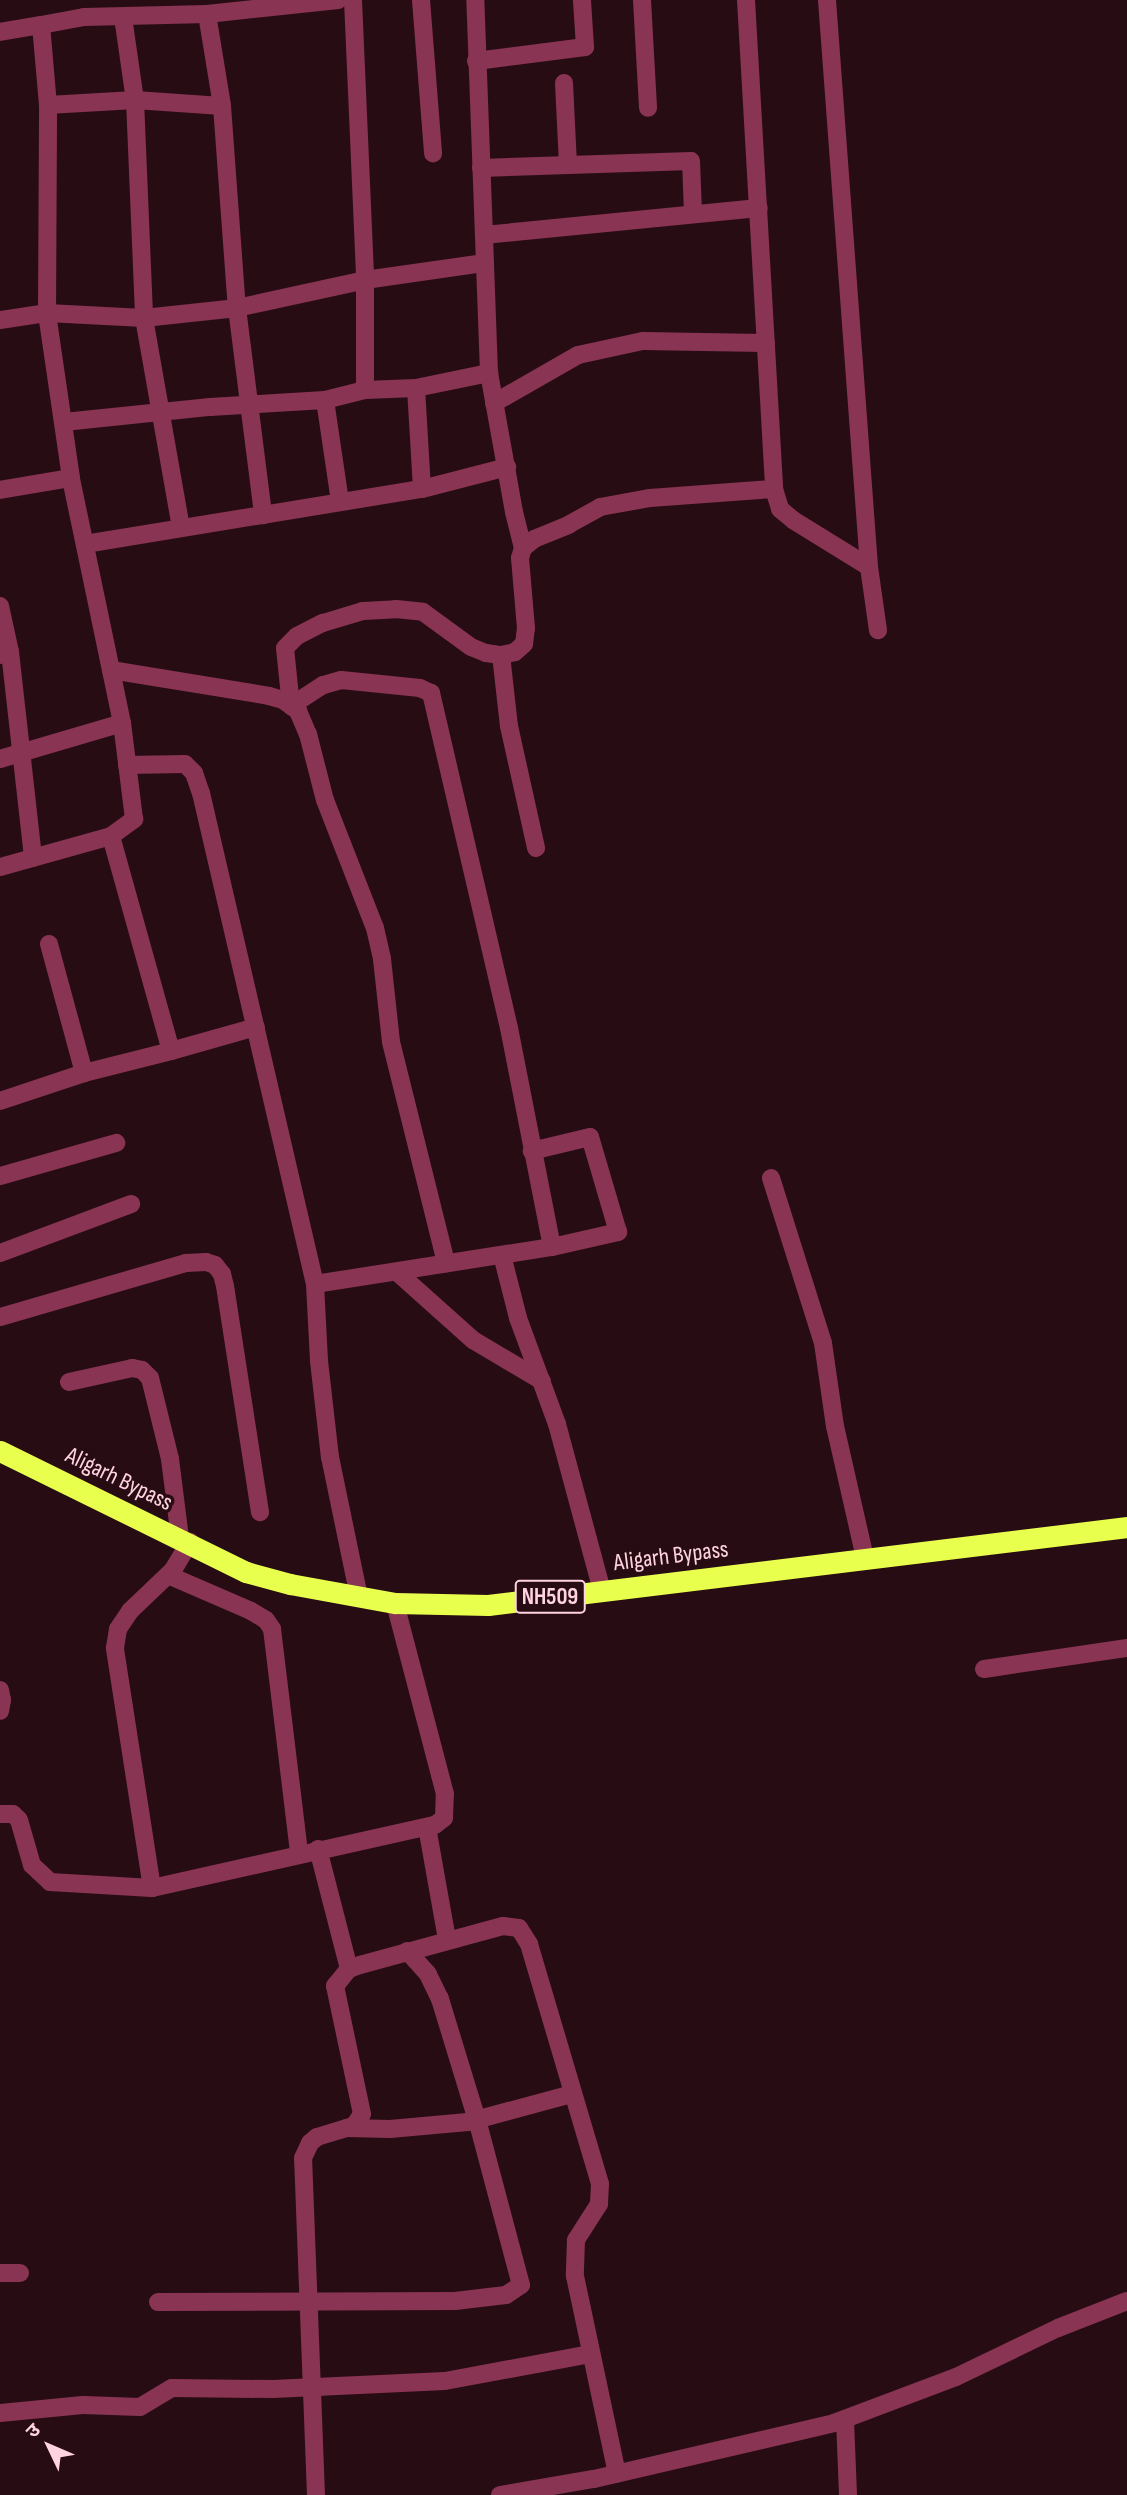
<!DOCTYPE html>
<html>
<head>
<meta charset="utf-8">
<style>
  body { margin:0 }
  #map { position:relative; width:1127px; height:2495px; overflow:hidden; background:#270d13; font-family:"Sofia Sans Condensed","Noto Sans Devanagari",sans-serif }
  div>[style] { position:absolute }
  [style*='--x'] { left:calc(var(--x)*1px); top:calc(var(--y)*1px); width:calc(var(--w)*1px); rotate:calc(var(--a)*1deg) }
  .minor>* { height:18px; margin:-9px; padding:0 9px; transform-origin:9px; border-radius:9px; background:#8a3453 }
  .highway>* { height:21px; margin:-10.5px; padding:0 10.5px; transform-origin:10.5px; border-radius:10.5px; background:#e9ff4e }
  span { translate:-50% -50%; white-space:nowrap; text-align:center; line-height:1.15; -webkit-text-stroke:7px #270d13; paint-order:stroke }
  .shield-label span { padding:2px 5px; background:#270d13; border:2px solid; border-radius:5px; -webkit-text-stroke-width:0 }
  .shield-label { font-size:23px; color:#ffd3df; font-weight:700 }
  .street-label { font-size:24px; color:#ffd3df }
  .north { position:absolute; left:14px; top:2411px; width:70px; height:70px; -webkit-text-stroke:5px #270d13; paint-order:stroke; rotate:314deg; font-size:19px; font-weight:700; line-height:28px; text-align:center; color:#ffd3df }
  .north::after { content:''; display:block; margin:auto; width:24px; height:32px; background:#ffd3df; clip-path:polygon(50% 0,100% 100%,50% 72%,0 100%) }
</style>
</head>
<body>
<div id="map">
  <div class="minor">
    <i style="--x:353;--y:0;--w:280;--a:87.5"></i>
    <i style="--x:365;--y:280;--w:110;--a:90"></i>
    <i style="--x:421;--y:0;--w:154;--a:85.5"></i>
    <i style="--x:642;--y:0;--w:108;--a:86.8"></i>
    <i style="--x:746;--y:0;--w:490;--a:86.7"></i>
    <i style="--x:774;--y:489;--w:21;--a:73"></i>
    <i style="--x:780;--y:509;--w:17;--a:40"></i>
    <i style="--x:793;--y:520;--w:89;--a:31.7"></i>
    <i style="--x:827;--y:0;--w:569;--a:85.76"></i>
    <i style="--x:869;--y:567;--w:64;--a:81.9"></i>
    <i style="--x:207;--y:14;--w:93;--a:80.7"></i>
    <i style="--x:222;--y:106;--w:203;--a:85.8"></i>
    <i style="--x:237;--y:308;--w:209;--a:82.8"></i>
    <i style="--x:123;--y:17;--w:84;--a:81.8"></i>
    <i style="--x:135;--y:100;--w:218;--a:87.6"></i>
    <i style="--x:144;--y:318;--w:213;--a:80"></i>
    <i style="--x:0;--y:32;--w:42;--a:-9.7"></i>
    <i style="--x:476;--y:61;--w:110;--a:-7.3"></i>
    <i style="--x:585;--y:47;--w:47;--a:-93.7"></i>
    <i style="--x:564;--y:83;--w:82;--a:87.2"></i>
    <i style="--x:48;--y:105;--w:87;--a:-3.3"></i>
    <i style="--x:135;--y:100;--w:87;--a:3.9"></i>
    <i style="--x:481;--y:168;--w:210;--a:-1.9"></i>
    <i style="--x:691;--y:161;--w:53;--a:87.8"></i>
    <i style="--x:484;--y:235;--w:276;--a:-5.6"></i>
    <i style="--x:0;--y:320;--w:48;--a:-8.5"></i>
    <i style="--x:47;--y:313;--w:97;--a:3"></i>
    <i style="--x:144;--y:318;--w:94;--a:-6.1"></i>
    <i style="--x:237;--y:308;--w:131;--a:-12.3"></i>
    <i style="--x:365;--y:280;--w:121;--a:-8.1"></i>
    <i style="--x:489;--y:373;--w:141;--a:79.8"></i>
    <i style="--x:514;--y:512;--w:37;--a:76"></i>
    <i style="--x:416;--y:388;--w:101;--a:86.6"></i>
    <i style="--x:325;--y:400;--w:103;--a:81.6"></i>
    <i style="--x:494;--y:403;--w:97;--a:-29.7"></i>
    <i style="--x:578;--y:355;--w:66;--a:-12.2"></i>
    <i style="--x:643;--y:341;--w:123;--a:0.9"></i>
    <i style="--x:64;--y:422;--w:147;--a:-5.9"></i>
    <i style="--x:210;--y:407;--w:115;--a:-3.5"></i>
    <i style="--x:325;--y:400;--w:41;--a:-14"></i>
    <i style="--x:365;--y:390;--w:51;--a:-2.2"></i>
    <i style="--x:416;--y:388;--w:75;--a:-11.6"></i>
    <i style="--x:489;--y:373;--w:373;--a:-92.1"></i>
    <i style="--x:0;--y:490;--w:72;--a:-9.6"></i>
    <i style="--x:85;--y:544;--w:341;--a:-9.3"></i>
    <i style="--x:422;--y:489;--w:88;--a:-14.5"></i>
    <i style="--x:0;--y:606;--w:47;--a:77.7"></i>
    <i style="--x:10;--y:652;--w:10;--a:163"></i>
    <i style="--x:10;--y:652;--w:207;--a:83.6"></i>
    <i style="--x:501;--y:655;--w:71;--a:83.6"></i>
    <i style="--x:509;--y:726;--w:125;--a:77.5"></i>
    <i style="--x:111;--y:670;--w:160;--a:9.3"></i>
    <i style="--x:269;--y:696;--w:15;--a:16"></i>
    <i style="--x:283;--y:700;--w:19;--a:36"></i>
    <i style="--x:298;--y:711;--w:25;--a:67"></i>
    <i style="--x:308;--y:734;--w:68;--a:75.6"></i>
    <i style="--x:325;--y:800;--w:137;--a:68.7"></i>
    <i style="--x:375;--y:928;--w:32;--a:77"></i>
    <i style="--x:382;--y:959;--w:83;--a:83.8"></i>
    <i style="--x:391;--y:1042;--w:228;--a:76"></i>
    <i style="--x:0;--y:759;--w:127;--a:-16.4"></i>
    <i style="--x:127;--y:765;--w:58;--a:-1"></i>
    <i style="--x:185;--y:764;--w:13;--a:45"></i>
    <i style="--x:194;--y:773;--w:21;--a:71"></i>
    <i style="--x:201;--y:793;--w:504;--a:76.93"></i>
    <i style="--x:315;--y:1284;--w:77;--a:87"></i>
    <i style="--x:319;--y:1361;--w:97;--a:83.5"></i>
    <i style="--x:330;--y:1457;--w:143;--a:78.3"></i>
    <i style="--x:0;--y:867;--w:115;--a:-15.6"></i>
    <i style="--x:111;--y:836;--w:29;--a:-36"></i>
    <i style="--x:134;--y:819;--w:97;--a:-97.1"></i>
    <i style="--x:122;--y:723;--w:250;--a:-101.8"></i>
    <i style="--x:71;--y:478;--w:167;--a:-98.3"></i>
    <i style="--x:47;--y:313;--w:208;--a:-89.7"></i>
    <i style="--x:48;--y:105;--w:80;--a:-95"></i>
    <i style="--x:41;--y:25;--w:44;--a:-10.5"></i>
    <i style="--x:84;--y:17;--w:123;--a:-1.4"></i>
    <i style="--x:207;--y:14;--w:132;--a:-6.1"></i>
    <i style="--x:49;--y:944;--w:134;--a:74.8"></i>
    <i style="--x:171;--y:1051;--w:88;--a:-15.8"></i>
    <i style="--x:0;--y:1101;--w:89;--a:-18.4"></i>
    <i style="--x:84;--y:1073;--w:90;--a:-14.2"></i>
    <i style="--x:171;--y:1051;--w:223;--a:-105.6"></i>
    <i style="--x:0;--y:1176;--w:121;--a:-15.9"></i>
    <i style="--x:771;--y:1178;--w:173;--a:72.5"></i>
    <i style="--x:823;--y:1343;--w:84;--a:81.8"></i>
    <i style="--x:835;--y:1426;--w:135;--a:77.2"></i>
    <i style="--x:552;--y:1247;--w:223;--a:-101.1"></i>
    <i style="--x:509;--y:1028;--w:344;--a:-103.1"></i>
    <i style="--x:431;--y:693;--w:12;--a:-156"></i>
    <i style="--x:420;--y:688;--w:79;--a:-174.2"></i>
    <i style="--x:341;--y:680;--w:19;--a:164"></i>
    <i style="--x:323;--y:685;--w:38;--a:147"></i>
    <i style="--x:291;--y:706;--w:58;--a:-95.9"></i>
    <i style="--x:285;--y:648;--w:17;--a:-45"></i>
    <i style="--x:297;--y:636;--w:29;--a:-27"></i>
    <i style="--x:323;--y:623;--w:42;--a:-16.7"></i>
    <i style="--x:363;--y:611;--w:33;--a:-3"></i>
    <i style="--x:396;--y:609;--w:27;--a:6"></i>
    <i style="--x:423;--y:612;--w:59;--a:36.1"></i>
    <i style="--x:471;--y:647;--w:16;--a:22"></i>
    <i style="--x:486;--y:653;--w:15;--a:8"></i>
    <i style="--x:501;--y:655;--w:14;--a:-12"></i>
    <i style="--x:515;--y:652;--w:12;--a:-42"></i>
    <i style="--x:524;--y:644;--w:16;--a:-83"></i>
    <i style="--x:526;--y:628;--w:70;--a:-94.9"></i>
    <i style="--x:520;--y:558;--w:10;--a:-73"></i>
    <i style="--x:523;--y:548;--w:14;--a:-39"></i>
    <i style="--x:534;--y:539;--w:37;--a:-22"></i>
    <i style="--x:568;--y:525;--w:37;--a:-29"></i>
    <i style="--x:600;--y:507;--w:51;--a:-10.2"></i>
    <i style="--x:650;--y:498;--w:124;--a:-4.2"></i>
    <i style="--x:0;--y:1253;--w:140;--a:-20.5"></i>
    <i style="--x:502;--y:1255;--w:65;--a:75.7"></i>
    <i style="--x:518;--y:1318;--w:113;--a:69.8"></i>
    <i style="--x:557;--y:1424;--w:173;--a:74.9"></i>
    <i style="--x:397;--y:1272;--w:102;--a:41.8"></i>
    <i style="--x:473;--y:1340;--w:80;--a:30.7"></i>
    <i style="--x:315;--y:1284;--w:240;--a:-8.9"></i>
    <i style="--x:552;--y:1247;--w:68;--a:-12.8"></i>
    <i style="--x:618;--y:1232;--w:99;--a:-106.4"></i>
    <i style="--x:590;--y:1137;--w:60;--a:166.4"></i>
    <i style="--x:0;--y:1317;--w:194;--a:-16.2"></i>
    <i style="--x:186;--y:1263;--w:20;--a:-3"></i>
    <i style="--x:206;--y:1262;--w:9;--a:18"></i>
    <i style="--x:215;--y:1265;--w:11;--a:52"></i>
    <i style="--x:222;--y:1274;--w:12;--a:76"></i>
    <i style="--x:225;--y:1286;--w:229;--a:81.2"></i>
    <i style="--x:69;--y:1382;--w:65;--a:-12.5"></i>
    <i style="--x:132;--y:1368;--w:10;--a:11"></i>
    <i style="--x:142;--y:1370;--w:11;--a:45"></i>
    <i style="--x:150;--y:1378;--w:83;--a:76.1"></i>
    <i style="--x:170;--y:1459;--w:80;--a:82.8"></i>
    <i style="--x:168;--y:1575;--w:90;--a:23.4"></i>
    <i style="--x:251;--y:1611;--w:17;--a:31"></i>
    <i style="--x:266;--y:1620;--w:11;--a:56"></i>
    <i style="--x:272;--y:1629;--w:226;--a:83.1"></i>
    <i style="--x:984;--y:1669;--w:145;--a:-8.4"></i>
    <i style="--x:0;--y:1690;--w:10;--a:79"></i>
    <i style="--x:2;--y:1700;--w:11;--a:100"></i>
    <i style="--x:0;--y:1814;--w:13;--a:0"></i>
    <i style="--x:13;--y:1814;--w:8;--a:45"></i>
    <i style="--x:19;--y:1820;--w:47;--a:73.9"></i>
    <i style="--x:32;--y:1865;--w:25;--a:43"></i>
    <i style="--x:50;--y:1882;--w:102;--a:3.4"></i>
    <i style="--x:152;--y:1888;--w:290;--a:-12.6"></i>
    <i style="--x:435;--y:1825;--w:11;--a:-38"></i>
    <i style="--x:444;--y:1818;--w:24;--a:-88"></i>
    <i style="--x:445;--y:1794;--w:197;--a:-104.7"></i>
    <i style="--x:427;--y:1827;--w:114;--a:79.9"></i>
    <i style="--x:318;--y:1849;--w:124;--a:75.5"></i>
    <i style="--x:152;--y:1888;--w:243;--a:-98.8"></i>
    <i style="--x:115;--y:1648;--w:19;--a:-81"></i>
    <i style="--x:118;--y:1629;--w:22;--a:-56"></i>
    <i style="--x:130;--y:1611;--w:59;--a:-43.6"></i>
    <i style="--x:173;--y:1570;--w:33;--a:-59"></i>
    <i style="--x:347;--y:2128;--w:43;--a:1.3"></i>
    <i style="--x:390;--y:2129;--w:78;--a:-5.1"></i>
    <i style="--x:468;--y:2122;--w:108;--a:-15.1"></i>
    <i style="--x:0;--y:2273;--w:20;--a:0"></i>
    <i style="--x:158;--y:2302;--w:297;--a:-0.2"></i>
    <i style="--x:455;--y:2301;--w:51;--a:-6.7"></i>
    <i style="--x:506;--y:2295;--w:18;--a:-34"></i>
    <i style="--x:521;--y:2285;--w:171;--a:-104.9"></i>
    <i style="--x:477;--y:2120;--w:127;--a:-107"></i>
    <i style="--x:440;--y:1999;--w:28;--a:-116"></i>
    <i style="--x:428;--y:1974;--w:31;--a:-132"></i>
    <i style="--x:0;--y:2413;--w:83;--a:-5.5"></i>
    <i style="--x:83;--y:2405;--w:57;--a:2"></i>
    <i style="--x:140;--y:2407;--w:37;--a:-31"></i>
    <i style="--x:172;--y:2388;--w:101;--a:0.6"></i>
    <i style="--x:273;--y:2389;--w:172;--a:-2.7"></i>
    <i style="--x:445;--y:2381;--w:147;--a:-10.5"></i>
    <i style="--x:845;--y:2420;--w:75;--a:87.7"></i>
    <i style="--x:316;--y:2495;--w:337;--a:-92.2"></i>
    <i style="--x:303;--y:2158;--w:17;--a:-65"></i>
    <i style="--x:310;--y:2143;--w:9;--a:-41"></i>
    <i style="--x:317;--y:2137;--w:39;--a:-17"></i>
    <i style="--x:354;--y:2126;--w:14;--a:-56"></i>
    <i style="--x:362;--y:2114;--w:131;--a:-101.9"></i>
    <i style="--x:335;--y:1986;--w:22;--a:-51"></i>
    <i style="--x:349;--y:1969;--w:12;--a:-20"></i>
    <i style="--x:360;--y:1965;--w:148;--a:-15.3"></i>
    <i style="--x:503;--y:1926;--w:16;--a:7"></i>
    <i style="--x:519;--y:1928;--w:19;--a:58"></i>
    <i style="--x:529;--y:1944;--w:250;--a:73.5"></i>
    <i style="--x:600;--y:2184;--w:20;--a:93"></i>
    <i style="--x:599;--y:2204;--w:43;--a:122.6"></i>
    <i style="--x:576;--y:2240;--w:36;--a:92"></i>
    <i style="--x:575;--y:2276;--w:202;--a:78"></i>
    <i style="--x:500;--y:2495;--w:95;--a:-9.7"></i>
    <i style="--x:594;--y:2479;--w:246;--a:-13.1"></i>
    <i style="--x:834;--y:2423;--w:130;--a:-20.7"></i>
    <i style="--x:956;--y:2377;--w:113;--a:-25.7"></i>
    <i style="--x:1058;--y:2328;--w:74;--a:-21.4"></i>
  </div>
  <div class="highway">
    <i style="--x:0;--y:1451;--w:274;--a:26.2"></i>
    <i style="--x:246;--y:1572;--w:46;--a:15.3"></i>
    <i style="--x:290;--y:1584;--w:107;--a:10.3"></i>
    <i style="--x:395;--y:1603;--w:93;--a:1.2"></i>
    <i style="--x:488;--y:1605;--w:644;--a:-6.96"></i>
  </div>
  <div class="shield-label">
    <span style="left:550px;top:1597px">NH509</span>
  </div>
  <div class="street-label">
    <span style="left:119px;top:1479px;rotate:26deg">Aligarh Bypass</span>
    <span style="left:671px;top:1556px;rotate:-7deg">Aligarh Bypass</span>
  </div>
  <div class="north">उ</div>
</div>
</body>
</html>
